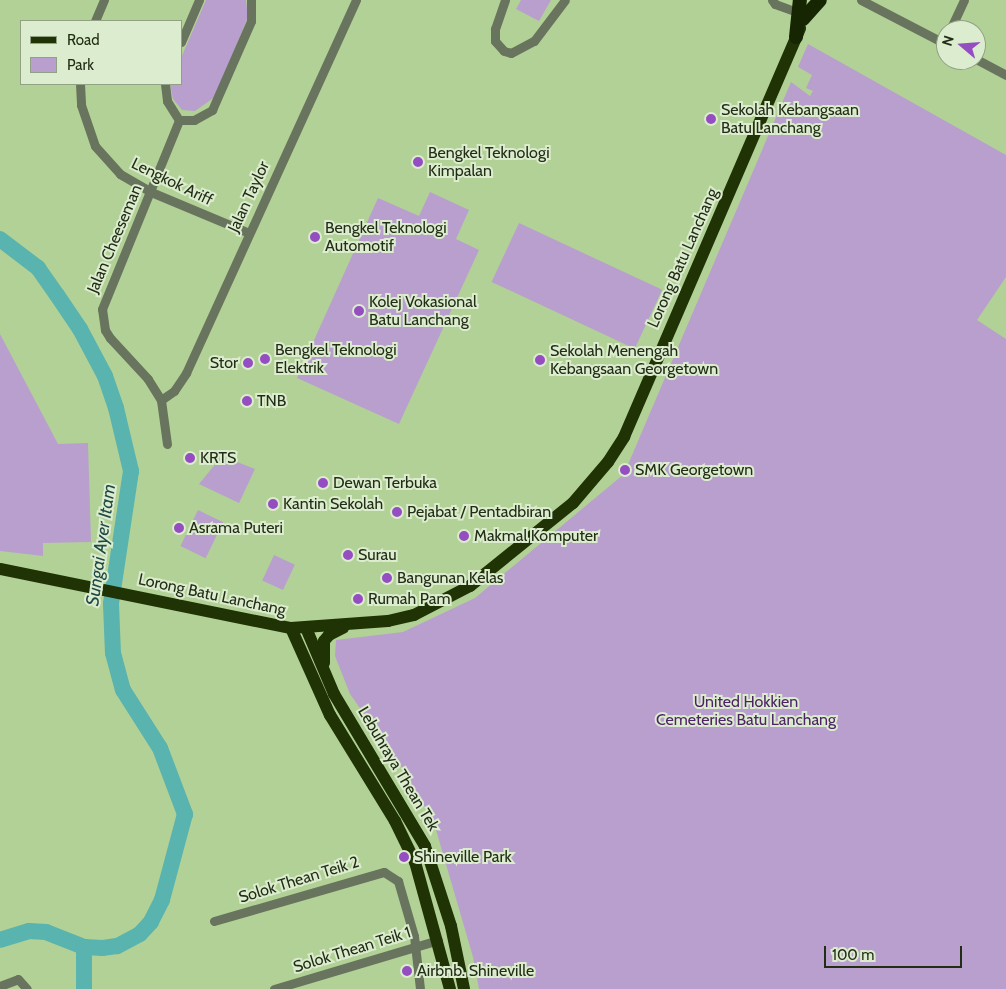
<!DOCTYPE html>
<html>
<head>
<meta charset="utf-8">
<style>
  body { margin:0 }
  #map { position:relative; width:1006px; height:989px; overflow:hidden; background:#b2d196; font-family:Cabin,sans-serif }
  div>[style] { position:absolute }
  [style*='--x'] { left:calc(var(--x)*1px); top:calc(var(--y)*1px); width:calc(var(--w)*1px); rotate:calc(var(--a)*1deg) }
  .green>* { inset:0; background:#b99fcd; transform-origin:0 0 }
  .river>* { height:16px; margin:-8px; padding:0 8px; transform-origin:8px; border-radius:8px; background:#59b3ae }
  .minor>* { height:9px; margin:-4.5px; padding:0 4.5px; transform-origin:4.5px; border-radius:4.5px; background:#68745d }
  .primary>* { height:12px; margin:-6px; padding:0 6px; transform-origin:6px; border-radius:6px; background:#1f3305 }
  .trunk>* { height:14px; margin:-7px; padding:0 7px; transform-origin:7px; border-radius:7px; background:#162603 }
  .dots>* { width:14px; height:14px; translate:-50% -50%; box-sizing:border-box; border:2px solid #dcecce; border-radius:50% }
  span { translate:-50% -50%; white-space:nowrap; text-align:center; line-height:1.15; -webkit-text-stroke:4px #dcecce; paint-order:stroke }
  .poi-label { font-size:16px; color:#222d16 }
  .left { translate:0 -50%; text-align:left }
  .right { translate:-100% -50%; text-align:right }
  .street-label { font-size:16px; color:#222d16 }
  .park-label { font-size:16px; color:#4d2366 }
  .water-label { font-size:18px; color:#1f4947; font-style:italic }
  .legend { position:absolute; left:20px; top:20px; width:162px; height:65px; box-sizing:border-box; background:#dcecce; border:1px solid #92a084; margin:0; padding:6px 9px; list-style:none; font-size:15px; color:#222d16 }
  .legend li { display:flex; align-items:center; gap:10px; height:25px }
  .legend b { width:25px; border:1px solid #92a084 }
  .north { position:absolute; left:936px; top:20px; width:50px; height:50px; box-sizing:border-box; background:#dcecce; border:1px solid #92a084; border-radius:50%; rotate:288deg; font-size:14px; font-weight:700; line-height:20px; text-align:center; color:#222d16 }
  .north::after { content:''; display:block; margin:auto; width:18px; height:22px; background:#954ec1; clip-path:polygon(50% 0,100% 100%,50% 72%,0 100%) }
  .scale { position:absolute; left:824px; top:946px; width:138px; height:22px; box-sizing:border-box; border:2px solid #222d16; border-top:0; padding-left:6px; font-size:15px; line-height:18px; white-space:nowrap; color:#222d16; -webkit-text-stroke:4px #dcecce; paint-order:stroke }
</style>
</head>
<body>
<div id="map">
  <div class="green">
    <i style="clip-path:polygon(206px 0,246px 0,248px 17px,215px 97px,195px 111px,182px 110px,173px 99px,170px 84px,181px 84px,181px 58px)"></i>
    <i style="clip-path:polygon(521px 0,551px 0,539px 21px,516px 9px)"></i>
    <i style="clip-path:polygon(808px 44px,1006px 155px,1006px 277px,977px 320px,1006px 339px,1006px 989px,479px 989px,473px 957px,434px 823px,405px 772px,350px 694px,335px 656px,336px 640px,403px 632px,475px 598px,624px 474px,791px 82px,810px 96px,813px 91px,806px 88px,812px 75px,798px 67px)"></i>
    <i style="clip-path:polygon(430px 192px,469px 210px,456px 239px,479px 250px,399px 424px,297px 378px,378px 198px,419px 216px)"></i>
    <i style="left:519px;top:223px;width:158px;height:65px;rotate:25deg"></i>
    <i style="clip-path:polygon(0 334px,58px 444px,88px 443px,91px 542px,43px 543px,43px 556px,0 551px)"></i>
    <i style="clip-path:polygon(222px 456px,255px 469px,239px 503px,199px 484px)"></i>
    <i style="left:198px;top:510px;width:28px;height:40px;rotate:26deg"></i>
    <i style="left:274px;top:555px;width:23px;height:28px;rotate:25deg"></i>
  </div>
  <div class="river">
    <i style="--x:0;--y:239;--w:48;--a:37.3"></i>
    <i style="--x:38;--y:268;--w:33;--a:55"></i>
    <i style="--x:57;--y:295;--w:41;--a:55.9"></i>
    <i style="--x:80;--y:329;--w:53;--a:62"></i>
    <i style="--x:105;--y:376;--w:34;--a:71"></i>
    <i style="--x:116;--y:408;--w:65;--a:76.6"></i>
    <i style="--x:131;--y:471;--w:134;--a:98.6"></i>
    <i style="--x:111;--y:604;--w:49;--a:87.7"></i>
    <i style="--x:113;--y:653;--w:38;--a:75"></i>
    <i style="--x:123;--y:690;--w:69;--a:57.5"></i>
    <i style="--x:160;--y:748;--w:71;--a:69.3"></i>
    <i style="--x:185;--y:814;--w:89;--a:105"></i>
    <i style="--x:162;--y:900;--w:25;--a:117"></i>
    <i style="--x:151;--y:922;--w:16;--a:133"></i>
    <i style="--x:140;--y:934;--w:26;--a:152"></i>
    <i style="--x:117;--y:946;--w:14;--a:172"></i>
    <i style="--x:103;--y:948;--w:19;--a:-177"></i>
    <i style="--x:84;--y:947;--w:41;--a:-158.5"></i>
    <i style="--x:46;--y:932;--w:17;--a:-177"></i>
    <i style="--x:29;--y:931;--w:30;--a:163"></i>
    <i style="--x:84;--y:989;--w:42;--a:-90"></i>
  </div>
  <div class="minor">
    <i style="--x:505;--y:0;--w:31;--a:109"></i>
    <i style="--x:495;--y:29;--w:12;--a:90"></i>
    <i style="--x:495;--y:41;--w:13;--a:48"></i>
    <i style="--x:504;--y:51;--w:7;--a:16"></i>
    <i style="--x:511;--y:53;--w:26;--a:-28"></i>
    <i style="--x:534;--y:41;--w:51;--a:-52.9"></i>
    <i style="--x:772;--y:0;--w:5;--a:53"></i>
    <i style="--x:775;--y:4;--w:23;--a:20"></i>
    <i style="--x:861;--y:0;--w:96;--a:27.4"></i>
    <i style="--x:95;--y:21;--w:23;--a:-67"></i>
    <i style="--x:950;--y:30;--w:33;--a:-65"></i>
    <i style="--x:181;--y:42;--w:46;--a:-66.8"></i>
    <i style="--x:976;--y:59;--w:34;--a:28"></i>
    <i style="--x:80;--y:84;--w:21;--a:87"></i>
    <i style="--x:81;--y:105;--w:43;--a:71.1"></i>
    <i style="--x:95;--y:146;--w:38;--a:48"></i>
    <i style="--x:120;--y:174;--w:36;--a:30"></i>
    <i style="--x:151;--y:192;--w:106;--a:22.7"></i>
    <i style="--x:165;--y:84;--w:17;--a:83"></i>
    <i style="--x:167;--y:101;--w:22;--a:58"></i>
    <i style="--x:179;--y:120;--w:15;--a:0"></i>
    <i style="--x:194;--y:120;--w:21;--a:-29"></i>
    <i style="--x:212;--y:110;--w:97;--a:-66.3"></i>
    <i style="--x:251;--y:21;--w:21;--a:-90"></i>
    <i style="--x:161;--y:400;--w:16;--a:-35"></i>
    <i style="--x:174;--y:391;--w:22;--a:-56"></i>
    <i style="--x:186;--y:373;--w:410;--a:-65.5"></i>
    <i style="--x:167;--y:444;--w:44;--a:-97.8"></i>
    <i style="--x:161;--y:400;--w:25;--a:-122"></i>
    <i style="--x:148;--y:379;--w:56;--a:-132.8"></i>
    <i style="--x:110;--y:338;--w:9;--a:-122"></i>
    <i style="--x:105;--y:330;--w:21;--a:-98"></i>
    <i style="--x:102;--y:309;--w:204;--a:-67.8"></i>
    <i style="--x:214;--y:921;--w:177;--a:-16.1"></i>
    <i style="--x:384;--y:872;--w:17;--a:33"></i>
    <i style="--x:398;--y:881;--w:57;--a:73.8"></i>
    <i style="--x:414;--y:936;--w:53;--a:83.5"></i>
    <i style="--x:0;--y:986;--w:19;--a:-21"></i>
    <i style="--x:18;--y:979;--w:13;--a:48"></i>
    <i style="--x:274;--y:989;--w:171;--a:-16.6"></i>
  </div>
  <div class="primary">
    <i style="--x:0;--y:569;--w:297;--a:11.5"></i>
    <i style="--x:291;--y:628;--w:97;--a:-4.1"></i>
    <i style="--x:388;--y:621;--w:27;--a:-13"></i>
    <i style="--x:414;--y:615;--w:63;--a:-27.4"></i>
    <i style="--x:470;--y:586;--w:132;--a:-38.9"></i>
    <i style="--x:573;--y:503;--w:54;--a:-49.5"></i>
    <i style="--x:608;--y:462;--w:30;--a:-57"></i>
    <i style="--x:624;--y:437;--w:445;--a:-66.7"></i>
    <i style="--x:291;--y:628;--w:95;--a:65.9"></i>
    <i style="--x:330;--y:715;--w:124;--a:58.5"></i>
    <i style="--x:395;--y:821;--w:46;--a:64"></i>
    <i style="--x:415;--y:862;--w:132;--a:74.6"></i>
    <i style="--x:306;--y:628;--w:72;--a:67"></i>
    <i style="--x:334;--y:694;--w:177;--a:59.1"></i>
    <i style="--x:425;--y:846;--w:84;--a:72"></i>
    <i style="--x:451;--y:926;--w:64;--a:78.3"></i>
    <i style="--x:324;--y:663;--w:22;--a:-90"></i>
    <i style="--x:324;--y:641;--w:8;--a:-50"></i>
    <i style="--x:329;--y:635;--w:16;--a:-27"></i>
  </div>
  <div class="trunk">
    <i style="--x:803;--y:19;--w:25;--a:-48"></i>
    <i style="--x:796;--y:37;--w:37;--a:-84"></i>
  </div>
  <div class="dots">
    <i style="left:711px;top:119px;background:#954ec1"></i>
    <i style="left:418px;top:162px;background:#954ec1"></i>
    <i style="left:315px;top:237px;background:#954ec1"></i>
    <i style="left:359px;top:311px;background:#954ec1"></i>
    <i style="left:265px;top:359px;background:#954ec1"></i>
    <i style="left:540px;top:360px;background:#954ec1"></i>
    <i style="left:248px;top:363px;background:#954ec1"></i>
    <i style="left:247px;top:401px;background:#954ec1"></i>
    <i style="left:190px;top:458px;background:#954ec1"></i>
    <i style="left:625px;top:470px;background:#954ec1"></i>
    <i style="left:323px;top:483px;background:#954ec1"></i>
    <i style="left:273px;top:504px;background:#954ec1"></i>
    <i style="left:397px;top:512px;background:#954ec1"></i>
    <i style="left:179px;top:528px;background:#954ec1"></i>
    <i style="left:464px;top:536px;background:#954ec1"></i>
    <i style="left:348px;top:555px;background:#954ec1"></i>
    <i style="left:387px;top:578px;background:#954ec1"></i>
    <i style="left:358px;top:599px;background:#954ec1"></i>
    <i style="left:404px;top:857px;background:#954ec1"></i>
    <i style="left:407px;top:971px;background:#954ec1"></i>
  </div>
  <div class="poi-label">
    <span class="left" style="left:721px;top:119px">Sekolah Kebangsaan<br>Batu Lanchang</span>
    <span class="left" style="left:428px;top:162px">Bengkel Teknologi<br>Kimpalan</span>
    <span class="left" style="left:325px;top:237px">Bengkel Teknologi<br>Automotif</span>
    <span class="left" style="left:369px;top:311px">Kolej Vokasional<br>Batu Lanchang</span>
    <span class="left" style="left:275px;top:359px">Bengkel Teknologi<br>Elektrik</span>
    <span class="left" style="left:550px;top:360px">Sekolah Menengah<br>Kebangsaan Georgetown</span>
    <span class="right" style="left:238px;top:363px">Stor</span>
    <span class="left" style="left:257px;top:401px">TNB</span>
    <span class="left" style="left:200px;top:458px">KRTS</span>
    <span class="left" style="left:635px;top:470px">SMK Georgetown</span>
    <span class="left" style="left:333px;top:483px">Dewan Terbuka</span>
    <span class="left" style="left:283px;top:504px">Kantin Sekolah</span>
    <span class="left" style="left:407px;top:512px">Pejabat / Pentadbiran</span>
    <span class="left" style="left:189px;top:528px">Asrama Puteri</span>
    <span class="left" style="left:474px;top:536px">Makmal Komputer</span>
    <span class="left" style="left:358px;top:555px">Surau</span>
    <span class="left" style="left:397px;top:578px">Bangunan Kelas</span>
    <span class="left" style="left:368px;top:599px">Rumah Pam</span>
    <span class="left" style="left:414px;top:857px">Shineville Park</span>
    <span class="left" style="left:417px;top:971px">Airbnb. Shineville</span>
  </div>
  <div class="street-label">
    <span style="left:172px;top:182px;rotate:26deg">Lengkok Ariff</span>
    <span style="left:249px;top:197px;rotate:-65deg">Jalan Taylor</span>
    <span style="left:115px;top:239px;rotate:-67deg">Jalan Cheeseman</span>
    <span style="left:683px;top:258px;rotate:-66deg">Lorong Batu Lanchang</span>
    <span style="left:212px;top:595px;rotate:12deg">Lorong Batu Lanchang</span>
    <span style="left:398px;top:769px;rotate:59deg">Lebuhraya Thean Tek</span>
    <span style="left:299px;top:880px;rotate:-17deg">Solok Thean Teik 2</span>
    <span style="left:352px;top:950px;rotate:-17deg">Solok Thean Teik 1</span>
  </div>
  <div class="park-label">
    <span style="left:746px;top:711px">United Hokkien<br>Cemeteries Batu Lanchang</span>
  </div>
  <div class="water-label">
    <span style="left:101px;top:545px;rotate:-82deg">Sungai Ayer Itam</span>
  </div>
  <ul class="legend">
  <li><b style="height:6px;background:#1f3305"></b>Road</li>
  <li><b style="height:14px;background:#b99fcd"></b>Park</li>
  </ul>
  <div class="north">N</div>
  <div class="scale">100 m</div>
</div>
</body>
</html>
